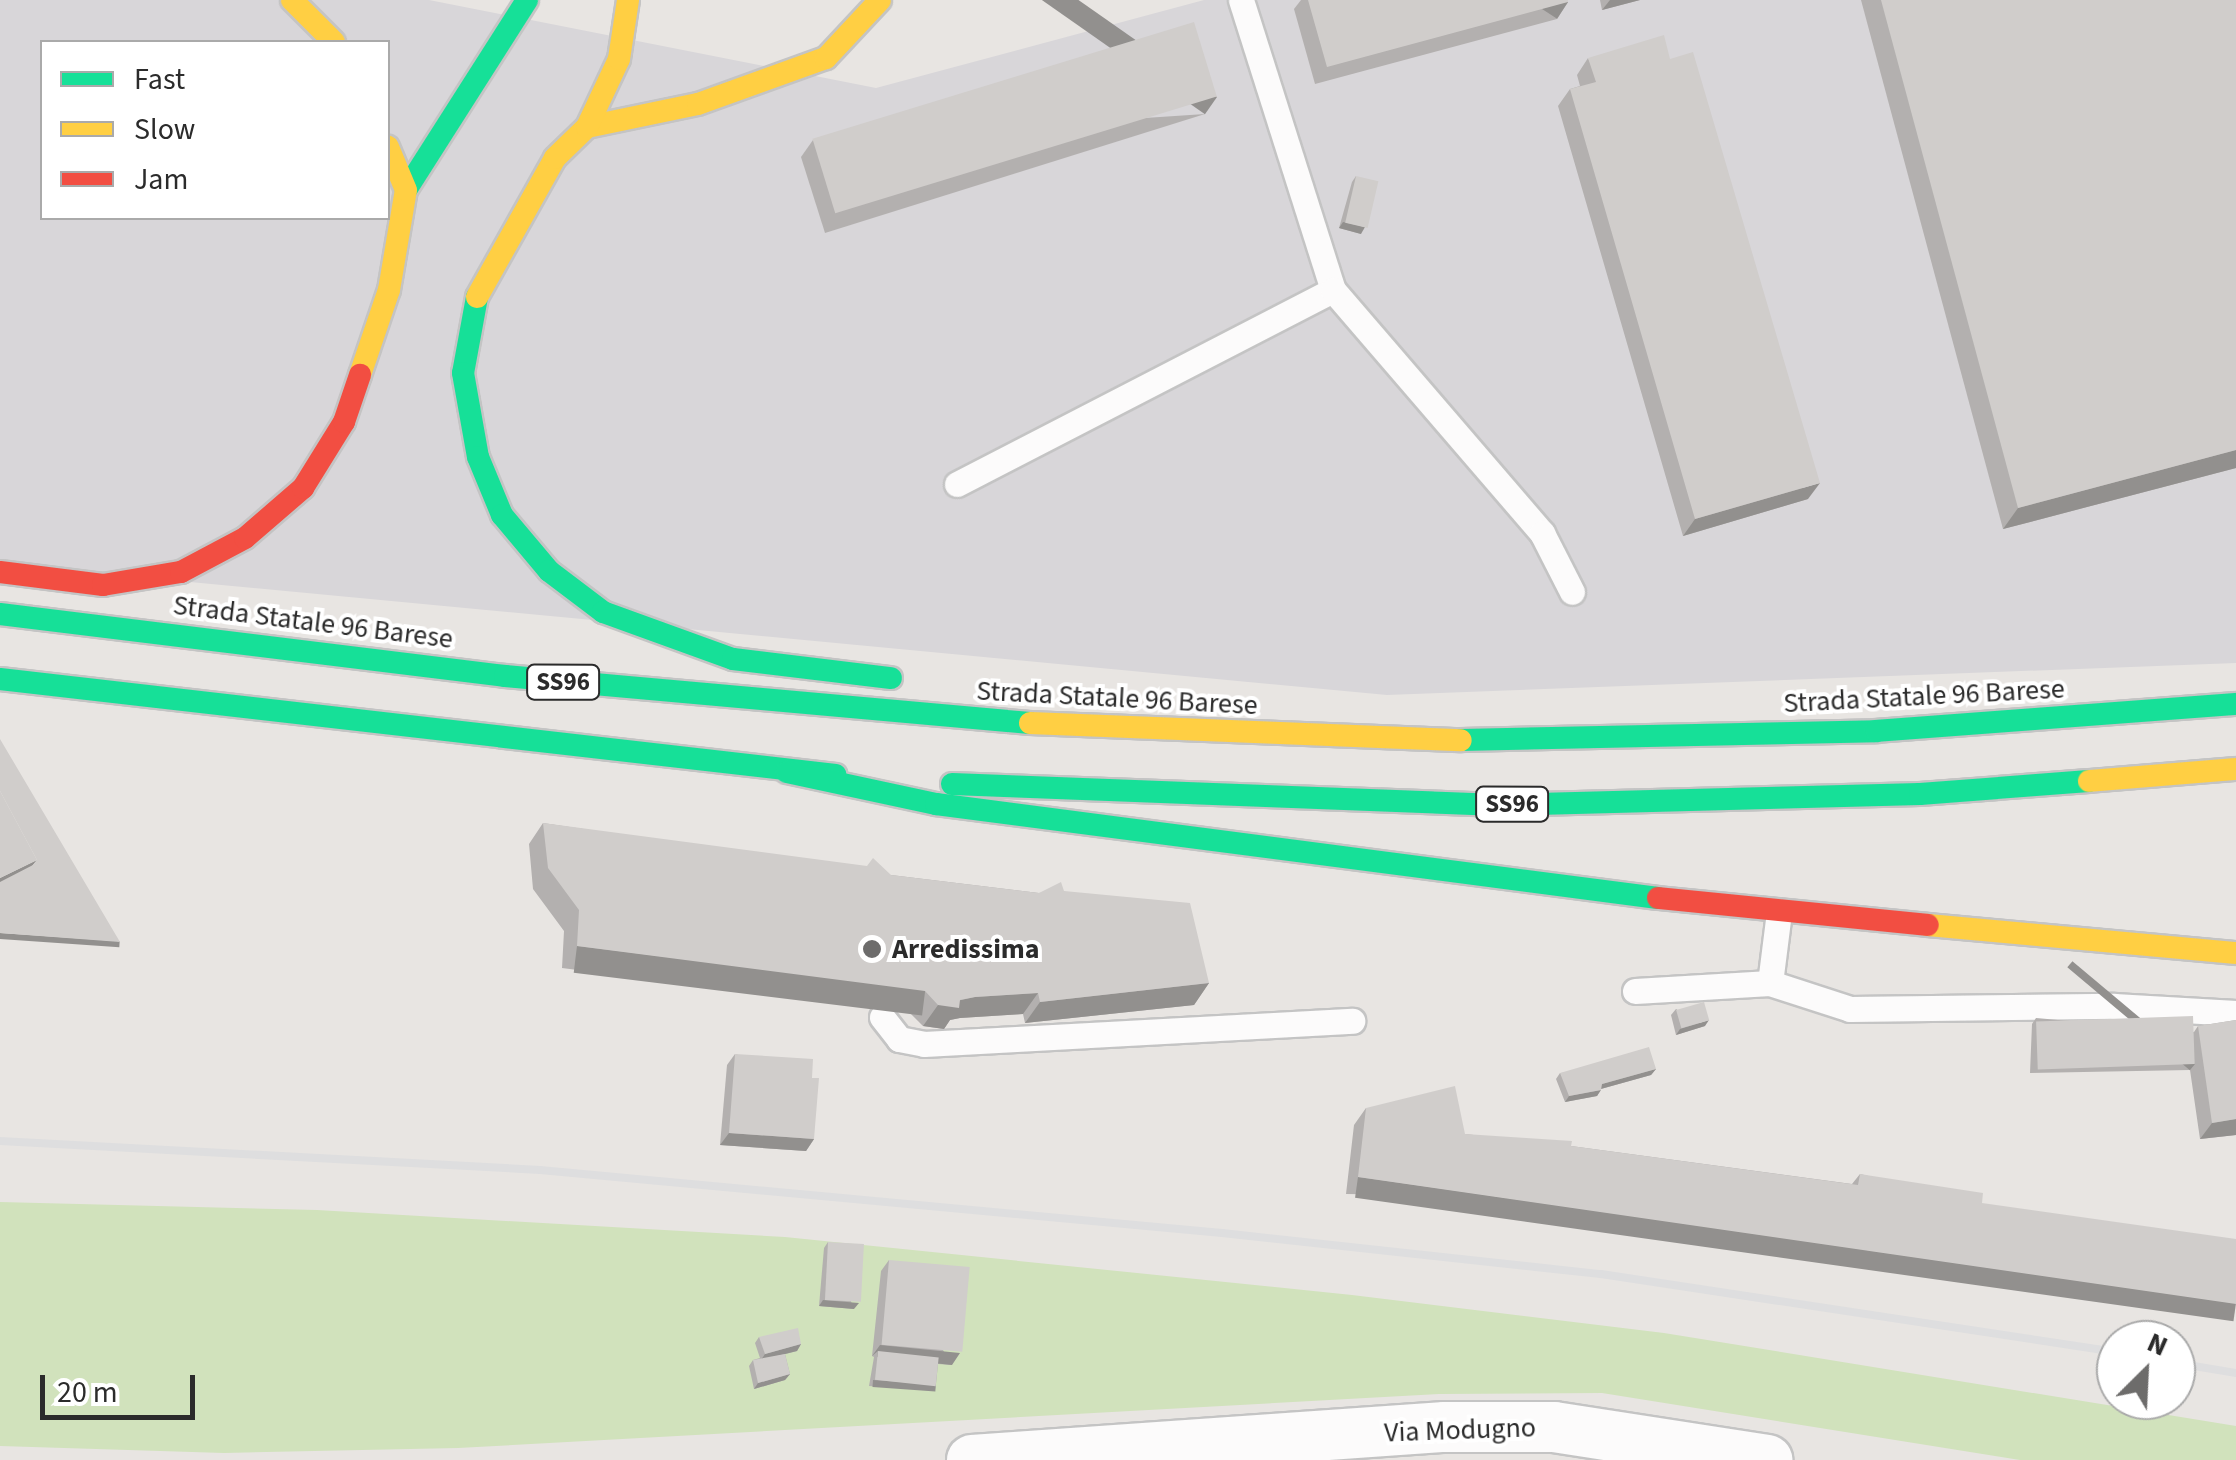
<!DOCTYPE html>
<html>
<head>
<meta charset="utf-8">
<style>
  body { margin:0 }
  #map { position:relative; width:2236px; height:1460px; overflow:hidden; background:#e8e5e2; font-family:"Source Sans 3",sans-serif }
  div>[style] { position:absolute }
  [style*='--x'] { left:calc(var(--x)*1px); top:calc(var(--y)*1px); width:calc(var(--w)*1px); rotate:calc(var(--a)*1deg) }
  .industrial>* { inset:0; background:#d8d6d9 }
  .green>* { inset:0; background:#d1e2bc }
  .roads { filter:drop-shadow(2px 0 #c4c4c4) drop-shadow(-2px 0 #c4c4c4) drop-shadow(0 2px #c4c4c4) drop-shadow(0 -2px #c4c4c4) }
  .lane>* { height:25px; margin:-12.5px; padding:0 12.5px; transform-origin:12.5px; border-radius:12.5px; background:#fcfbfb }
  .street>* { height:50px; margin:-25px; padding:0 25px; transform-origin:25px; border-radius:25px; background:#fcfbfb }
  .fast>* { height:22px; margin:-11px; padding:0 11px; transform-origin:11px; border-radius:11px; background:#16e098 }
  .slow>* { height:22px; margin:-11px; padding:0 11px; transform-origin:11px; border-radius:11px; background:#ffcf43 }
  .jam>* { height:22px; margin:-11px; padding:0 11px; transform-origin:11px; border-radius:11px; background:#f24e42 }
  .rail>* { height:8px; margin:-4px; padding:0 4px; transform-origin:4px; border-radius:4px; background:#dededf }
  .wall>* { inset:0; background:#b3b0af }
  .shaded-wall>* { inset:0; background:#92908e; transform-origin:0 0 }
  .building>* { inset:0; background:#d0cdcb; transform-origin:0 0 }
  .dots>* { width:28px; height:28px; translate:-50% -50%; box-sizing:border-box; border:5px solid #fff; border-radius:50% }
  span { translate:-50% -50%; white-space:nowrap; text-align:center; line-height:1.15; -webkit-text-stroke:8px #fff; paint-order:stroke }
  .shield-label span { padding:2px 8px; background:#fff; border:2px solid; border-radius:8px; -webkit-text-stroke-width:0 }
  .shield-label { font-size:25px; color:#2b2b2b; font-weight:700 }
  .street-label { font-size:28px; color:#2b2b2b }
  .poi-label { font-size:28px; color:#2b2b2b; font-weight:700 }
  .left { translate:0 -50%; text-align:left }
  .legend { position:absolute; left:40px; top:40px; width:350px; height:180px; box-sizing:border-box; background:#fff; border:2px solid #aaa; margin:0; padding:12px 18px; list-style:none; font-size:30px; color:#2b2b2b }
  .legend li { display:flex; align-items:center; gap:20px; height:50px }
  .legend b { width:50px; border:2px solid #aaa }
  .north { position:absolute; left:2096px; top:1320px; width:100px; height:100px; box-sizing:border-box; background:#fff; border:2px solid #aaa; border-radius:50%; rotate:24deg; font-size:28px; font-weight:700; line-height:40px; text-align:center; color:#2b2b2b }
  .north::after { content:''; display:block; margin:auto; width:35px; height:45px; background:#6d6c6b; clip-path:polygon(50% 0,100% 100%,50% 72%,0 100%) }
  .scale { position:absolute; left:40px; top:1375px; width:155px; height:45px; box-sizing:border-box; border:5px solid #2b2b2b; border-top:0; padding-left:12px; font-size:30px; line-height:35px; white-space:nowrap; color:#2b2b2b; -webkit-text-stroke:8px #fff; paint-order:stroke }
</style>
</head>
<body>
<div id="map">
  <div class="industrial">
    <i style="clip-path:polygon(evenodd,0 0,429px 0,876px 88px,1204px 0,2236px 0,2236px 663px,1387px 695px,0 564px,0 0,42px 42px,388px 42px,388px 218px,42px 218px,42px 42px)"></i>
  </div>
  <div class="green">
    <i style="clip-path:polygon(0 1202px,317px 1210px,785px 1237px,1352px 1295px,1664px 1333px,2236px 1426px,2236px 1460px,2020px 1460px,1602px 1393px,1439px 1394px,458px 1448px,224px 1453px,0 1446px)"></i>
  </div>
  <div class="roads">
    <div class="lane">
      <i style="--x:1241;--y:0;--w:304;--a:72.4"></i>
      <i style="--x:957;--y:484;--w:423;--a:-27.3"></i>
      <i style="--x:1333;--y:290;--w:321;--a:49.3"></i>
      <i style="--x:1542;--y:533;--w:66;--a:63"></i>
      <i style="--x:1770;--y:983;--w:72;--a:-82.8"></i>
      <i style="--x:1635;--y:991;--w:135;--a:-3.4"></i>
      <i style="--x:1770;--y:983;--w:84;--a:18"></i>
      <i style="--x:1850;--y:1009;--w:264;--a:-0.7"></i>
      <i style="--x:2114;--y:1006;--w:122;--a:3.3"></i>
      <i style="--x:882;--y:1017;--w:28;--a:52"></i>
      <i style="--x:899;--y:1039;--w:25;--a:11"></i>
      <i style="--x:924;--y:1044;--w:429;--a:-3.1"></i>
    </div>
    <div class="street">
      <i style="--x:972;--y:1460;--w:474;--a:-4"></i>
      <i style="--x:1445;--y:1427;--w:109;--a:0"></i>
      <i style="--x:1554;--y:1427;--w:216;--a:8.8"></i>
    </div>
    <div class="fast">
      <i style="--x:406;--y:190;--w:225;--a:-57.5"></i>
      <i style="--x:477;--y:297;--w:77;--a:100.4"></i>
      <i style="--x:463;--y:373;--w:85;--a:79.9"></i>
      <i style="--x:478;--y:457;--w:63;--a:67.5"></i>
      <i style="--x:502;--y:515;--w:73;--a:50"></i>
      <i style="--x:549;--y:571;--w:68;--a:37.2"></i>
      <i style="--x:603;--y:612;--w:138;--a:19.9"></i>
      <i style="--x:733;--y:659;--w:159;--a:6.9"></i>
      <i style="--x:0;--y:614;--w:509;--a:7"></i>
      <i style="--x:505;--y:676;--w:527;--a:5.12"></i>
      <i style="--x:0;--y:679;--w:841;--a:6.55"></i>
      <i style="--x:1461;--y:740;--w:415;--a:-1.2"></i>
      <i style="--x:1876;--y:731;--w:361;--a:-4.3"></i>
      <i style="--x:787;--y:772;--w:152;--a:12.1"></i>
      <i style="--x:936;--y:804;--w:728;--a:7.42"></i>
      <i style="--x:952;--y:784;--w:547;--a:2.2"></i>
      <i style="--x:1499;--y:805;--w:421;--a:-1.5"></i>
      <i style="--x:1920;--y:794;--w:169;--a:-4.4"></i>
    </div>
    <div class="slow">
      <i style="--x:292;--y:0;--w:59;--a:45"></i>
      <i style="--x:587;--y:127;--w:113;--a:-11.7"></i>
      <i style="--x:698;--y:104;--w:136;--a:-19.8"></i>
      <i style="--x:826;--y:58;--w:79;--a:-47"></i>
      <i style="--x:477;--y:297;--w:159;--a:-60.7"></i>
      <i style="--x:555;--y:158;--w:45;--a:-44.1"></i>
      <i style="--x:587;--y:127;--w:75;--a:-64.8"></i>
      <i style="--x:619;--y:59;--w:60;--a:-81.3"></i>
      <i style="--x:360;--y:375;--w:90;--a:-71.2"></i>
      <i style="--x:389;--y:290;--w:101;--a:-80.4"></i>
      <i style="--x:406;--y:190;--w:47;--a:-112.7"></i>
      <i style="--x:1030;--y:723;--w:431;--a:2.3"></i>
      <i style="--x:2089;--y:781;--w:147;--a:-4.7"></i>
      <i style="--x:1928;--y:925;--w:309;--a:5.2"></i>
    </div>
    <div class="jam">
      <i style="--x:0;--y:572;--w:104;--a:7.2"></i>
      <i style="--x:103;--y:585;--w:79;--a:-9.5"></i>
      <i style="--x:181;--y:572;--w:72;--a:-28"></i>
      <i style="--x:245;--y:538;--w:77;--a:-40.8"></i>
      <i style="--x:303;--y:488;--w:78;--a:-58.2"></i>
      <i style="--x:344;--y:422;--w:50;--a:-71.2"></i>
      <i style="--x:1658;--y:898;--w:271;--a:5.7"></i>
    </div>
  </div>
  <div class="rail">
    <i style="--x:0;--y:1141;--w:541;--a:3.07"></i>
    <i style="--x:540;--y:1170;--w:685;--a:5.28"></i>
    <i style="--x:1222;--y:1233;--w:381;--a:6.2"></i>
    <i style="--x:1601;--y:1274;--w:521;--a:8.61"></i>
    <i style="--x:2176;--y:1363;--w:61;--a:9.5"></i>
  </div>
  <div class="wall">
    <i style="clip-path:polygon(1301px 0,1568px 0,1568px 2px,1557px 19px,1315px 84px,1294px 9px)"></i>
    <i style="clip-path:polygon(1600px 0,1640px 0,1602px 10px)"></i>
    <i style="clip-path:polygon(1861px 0,2236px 0,2236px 468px,2003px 529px)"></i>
    <i style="clip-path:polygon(1588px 58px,1808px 499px,1683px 536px,1558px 106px,1570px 89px,1580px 86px,1577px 75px)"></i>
    <i style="clip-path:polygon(1205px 114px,825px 233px,801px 157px,813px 140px)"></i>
    <i style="clip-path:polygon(1356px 176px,1361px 234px,1339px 228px,1352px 182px)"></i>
    <i style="clip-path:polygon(543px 823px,891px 875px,1039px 893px,1064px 891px,1209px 983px,1194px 1005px,1025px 1023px,1023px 1014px,960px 1018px,950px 1020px,944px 1029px,923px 1026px,910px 1013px,562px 968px,564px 931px,533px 889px,529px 844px)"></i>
    <i style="clip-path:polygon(1676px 1009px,1705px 1026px,1676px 1035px,1671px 1015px)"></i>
    <i style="clip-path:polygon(2036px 1018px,2194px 1032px,2198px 1026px,2236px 1020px,2236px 1135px,2200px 1139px,2190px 1070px,2030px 1073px,2032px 1024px)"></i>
    <i style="clip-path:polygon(735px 1054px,812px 1078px,814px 1139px,806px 1151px,720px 1145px,727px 1065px)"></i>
    <i style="clip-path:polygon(1656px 1069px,1651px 1075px,1601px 1089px,1597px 1096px,1565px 1102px,1556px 1079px,1560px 1073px)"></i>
    <i style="clip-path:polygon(1366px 1108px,1465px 1134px,1571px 1146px,1852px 1184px,1860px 1174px,1982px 1203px,1346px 1194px,1354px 1125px)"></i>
    <i style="clip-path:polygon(828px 1242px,854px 1309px,819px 1306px,824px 1248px)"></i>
    <i style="clip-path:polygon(889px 1260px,952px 1365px,938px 1364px,936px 1384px,931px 1390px,869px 1386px,874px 1357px,872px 1356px,881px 1271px)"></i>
    <i style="clip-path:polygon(759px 1337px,801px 1344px,797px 1351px,785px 1354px,790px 1374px,785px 1380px,754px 1389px,749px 1366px,753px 1360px,760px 1358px,755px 1343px)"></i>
  </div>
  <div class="shaded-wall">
    <i style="clip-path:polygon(1610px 0,1640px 0,1602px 10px)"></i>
    <i style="left:1568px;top:2px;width:20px;height:250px;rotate:123deg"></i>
    <i style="left:1217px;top:97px;width:21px;height:398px;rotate:125deg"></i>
    <i style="clip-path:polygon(1343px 222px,1365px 227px,1361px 234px,1339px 228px)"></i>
    <i style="clip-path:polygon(2236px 450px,2236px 468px,2003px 529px,2018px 508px)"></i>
    <i style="clip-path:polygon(1820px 483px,1808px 499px,1683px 536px,1695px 519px)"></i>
    <i style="clip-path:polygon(37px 860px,28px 871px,0 886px,0 878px)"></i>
    <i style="left:0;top:933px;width:120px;height:6px;rotate:4deg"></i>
    <i style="left:577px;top:946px;width:351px;height:27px;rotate:7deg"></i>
    <i style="clip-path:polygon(1209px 983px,1194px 1005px,1025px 1023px,1040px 1002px)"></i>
    <i style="clip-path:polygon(1038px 993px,1023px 1014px,960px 1018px,950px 1020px,944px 1029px,923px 1026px,938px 1005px,975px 997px)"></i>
    <i style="clip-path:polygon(1709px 1020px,1705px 1026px,1676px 1035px,1680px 1029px)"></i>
    <i style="left:2195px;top:1064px;width:8px;height:160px;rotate:130deg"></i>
    <i style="clip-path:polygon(1656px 1069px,1651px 1075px,1597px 1090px,1602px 1084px)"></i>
    <i style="clip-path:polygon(1601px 1090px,1597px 1096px,1565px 1102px,1569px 1096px)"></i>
    <i style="clip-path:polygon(2236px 1119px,2236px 1135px,2200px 1139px,2212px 1123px)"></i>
    <i style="clip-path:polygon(729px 1133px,814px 1139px,806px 1151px,720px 1145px)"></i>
    <i style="left:1358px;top:1177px;width:887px;height:21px;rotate:8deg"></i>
    <i style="clip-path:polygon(823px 1300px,859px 1303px,854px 1309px,819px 1306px)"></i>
    <i style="clip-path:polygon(801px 1344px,797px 1351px,761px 1360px,765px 1354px)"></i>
    <i style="clip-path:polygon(880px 1345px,960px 1353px,952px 1365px,877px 1357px,878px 1351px,872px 1356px)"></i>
    <i style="clip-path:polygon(790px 1374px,785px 1380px,754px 1389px,758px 1383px)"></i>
    <i style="left:873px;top:1380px;width:63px;height:7px;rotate:4deg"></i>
  </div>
  <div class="building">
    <i style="clip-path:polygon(1308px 0,1568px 0,1568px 2px,1327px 67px)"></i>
    <i style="clip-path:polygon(1881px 0,2236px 0,2236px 450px,2018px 508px)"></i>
    <i style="left:1194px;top:22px;width:78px;height:399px;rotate:73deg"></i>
    <i style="clip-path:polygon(1664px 35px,1670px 59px,1693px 52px,1820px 483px,1695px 519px,1570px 89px,1596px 82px,1588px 58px)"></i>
    <i style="left:1356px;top:176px;width:23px;height:48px;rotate:13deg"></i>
    <i style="clip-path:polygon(0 739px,120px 942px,0 933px,0 882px,33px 865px,37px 860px,0 791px)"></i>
    <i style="clip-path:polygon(0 791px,37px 860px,0 878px)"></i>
    <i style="clip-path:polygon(543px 823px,867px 866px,873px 858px,891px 875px,1039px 893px,1061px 882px,1064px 891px,1190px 903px,1209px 983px,1040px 1002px,1038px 993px,975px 997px,960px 1000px,959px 1008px,938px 1005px,925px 991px,577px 946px,579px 910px,548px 868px)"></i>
    <i style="left:1704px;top:1002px;width:19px;height:29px;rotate:74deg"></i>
    <i style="left:2193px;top:1016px;width:48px;height:157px;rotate:88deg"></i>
    <i style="clip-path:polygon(2236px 1020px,2236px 1119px,2212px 1123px,2198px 1026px)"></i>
    <i style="clip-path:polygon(1649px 1047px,1656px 1069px,1602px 1084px,1601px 1090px,1569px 1096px,1560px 1073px)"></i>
    <i style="clip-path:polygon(735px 1054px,813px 1059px,812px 1078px,819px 1078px,814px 1139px,729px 1133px)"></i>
    <i style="clip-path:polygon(1455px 1086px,1465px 1134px,1572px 1141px,1571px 1146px,1858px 1185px,1860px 1174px,1983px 1193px,1982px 1203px,2236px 1239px,2236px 1304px,1358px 1177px,1366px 1108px)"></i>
    <i style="left:828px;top:1242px;width:36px;height:58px;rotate:3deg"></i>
    <i style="left:889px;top:1260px;width:81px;height:85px;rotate:5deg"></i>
    <i style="clip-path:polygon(798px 1328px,801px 1344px,765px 1354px,759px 1337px)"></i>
    <i style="left:878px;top:1351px;width:61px;height:29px;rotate:6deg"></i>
    <i style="clip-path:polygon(785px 1354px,790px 1374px,758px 1383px,753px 1360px)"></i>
  </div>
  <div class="dots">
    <i style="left:872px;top:949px;background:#6d6c6b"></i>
  </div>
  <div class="shield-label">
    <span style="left:563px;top:682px">SS96</span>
    <span style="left:1512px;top:804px">SS96</span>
  </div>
  <div class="street-label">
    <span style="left:313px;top:622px;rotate:7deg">Strada Statale 96 Barese</span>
    <span style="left:1924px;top:696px;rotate:-3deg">Strada Statale 96 Barese</span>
    <span style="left:1117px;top:698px;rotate:3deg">Strada Statale 96 Barese</span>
    <span style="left:1460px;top:1430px;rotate:-2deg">Via Modugno</span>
  </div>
  <div class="poi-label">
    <span class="left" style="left:892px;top:949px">Arredissima</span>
  </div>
  <ul class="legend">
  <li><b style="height:12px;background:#16e098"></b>Fast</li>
  <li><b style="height:12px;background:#ffcf43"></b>Slow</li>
  <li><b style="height:12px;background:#f24e42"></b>Jam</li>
  </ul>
  <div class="north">N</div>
  <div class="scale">20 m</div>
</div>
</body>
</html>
